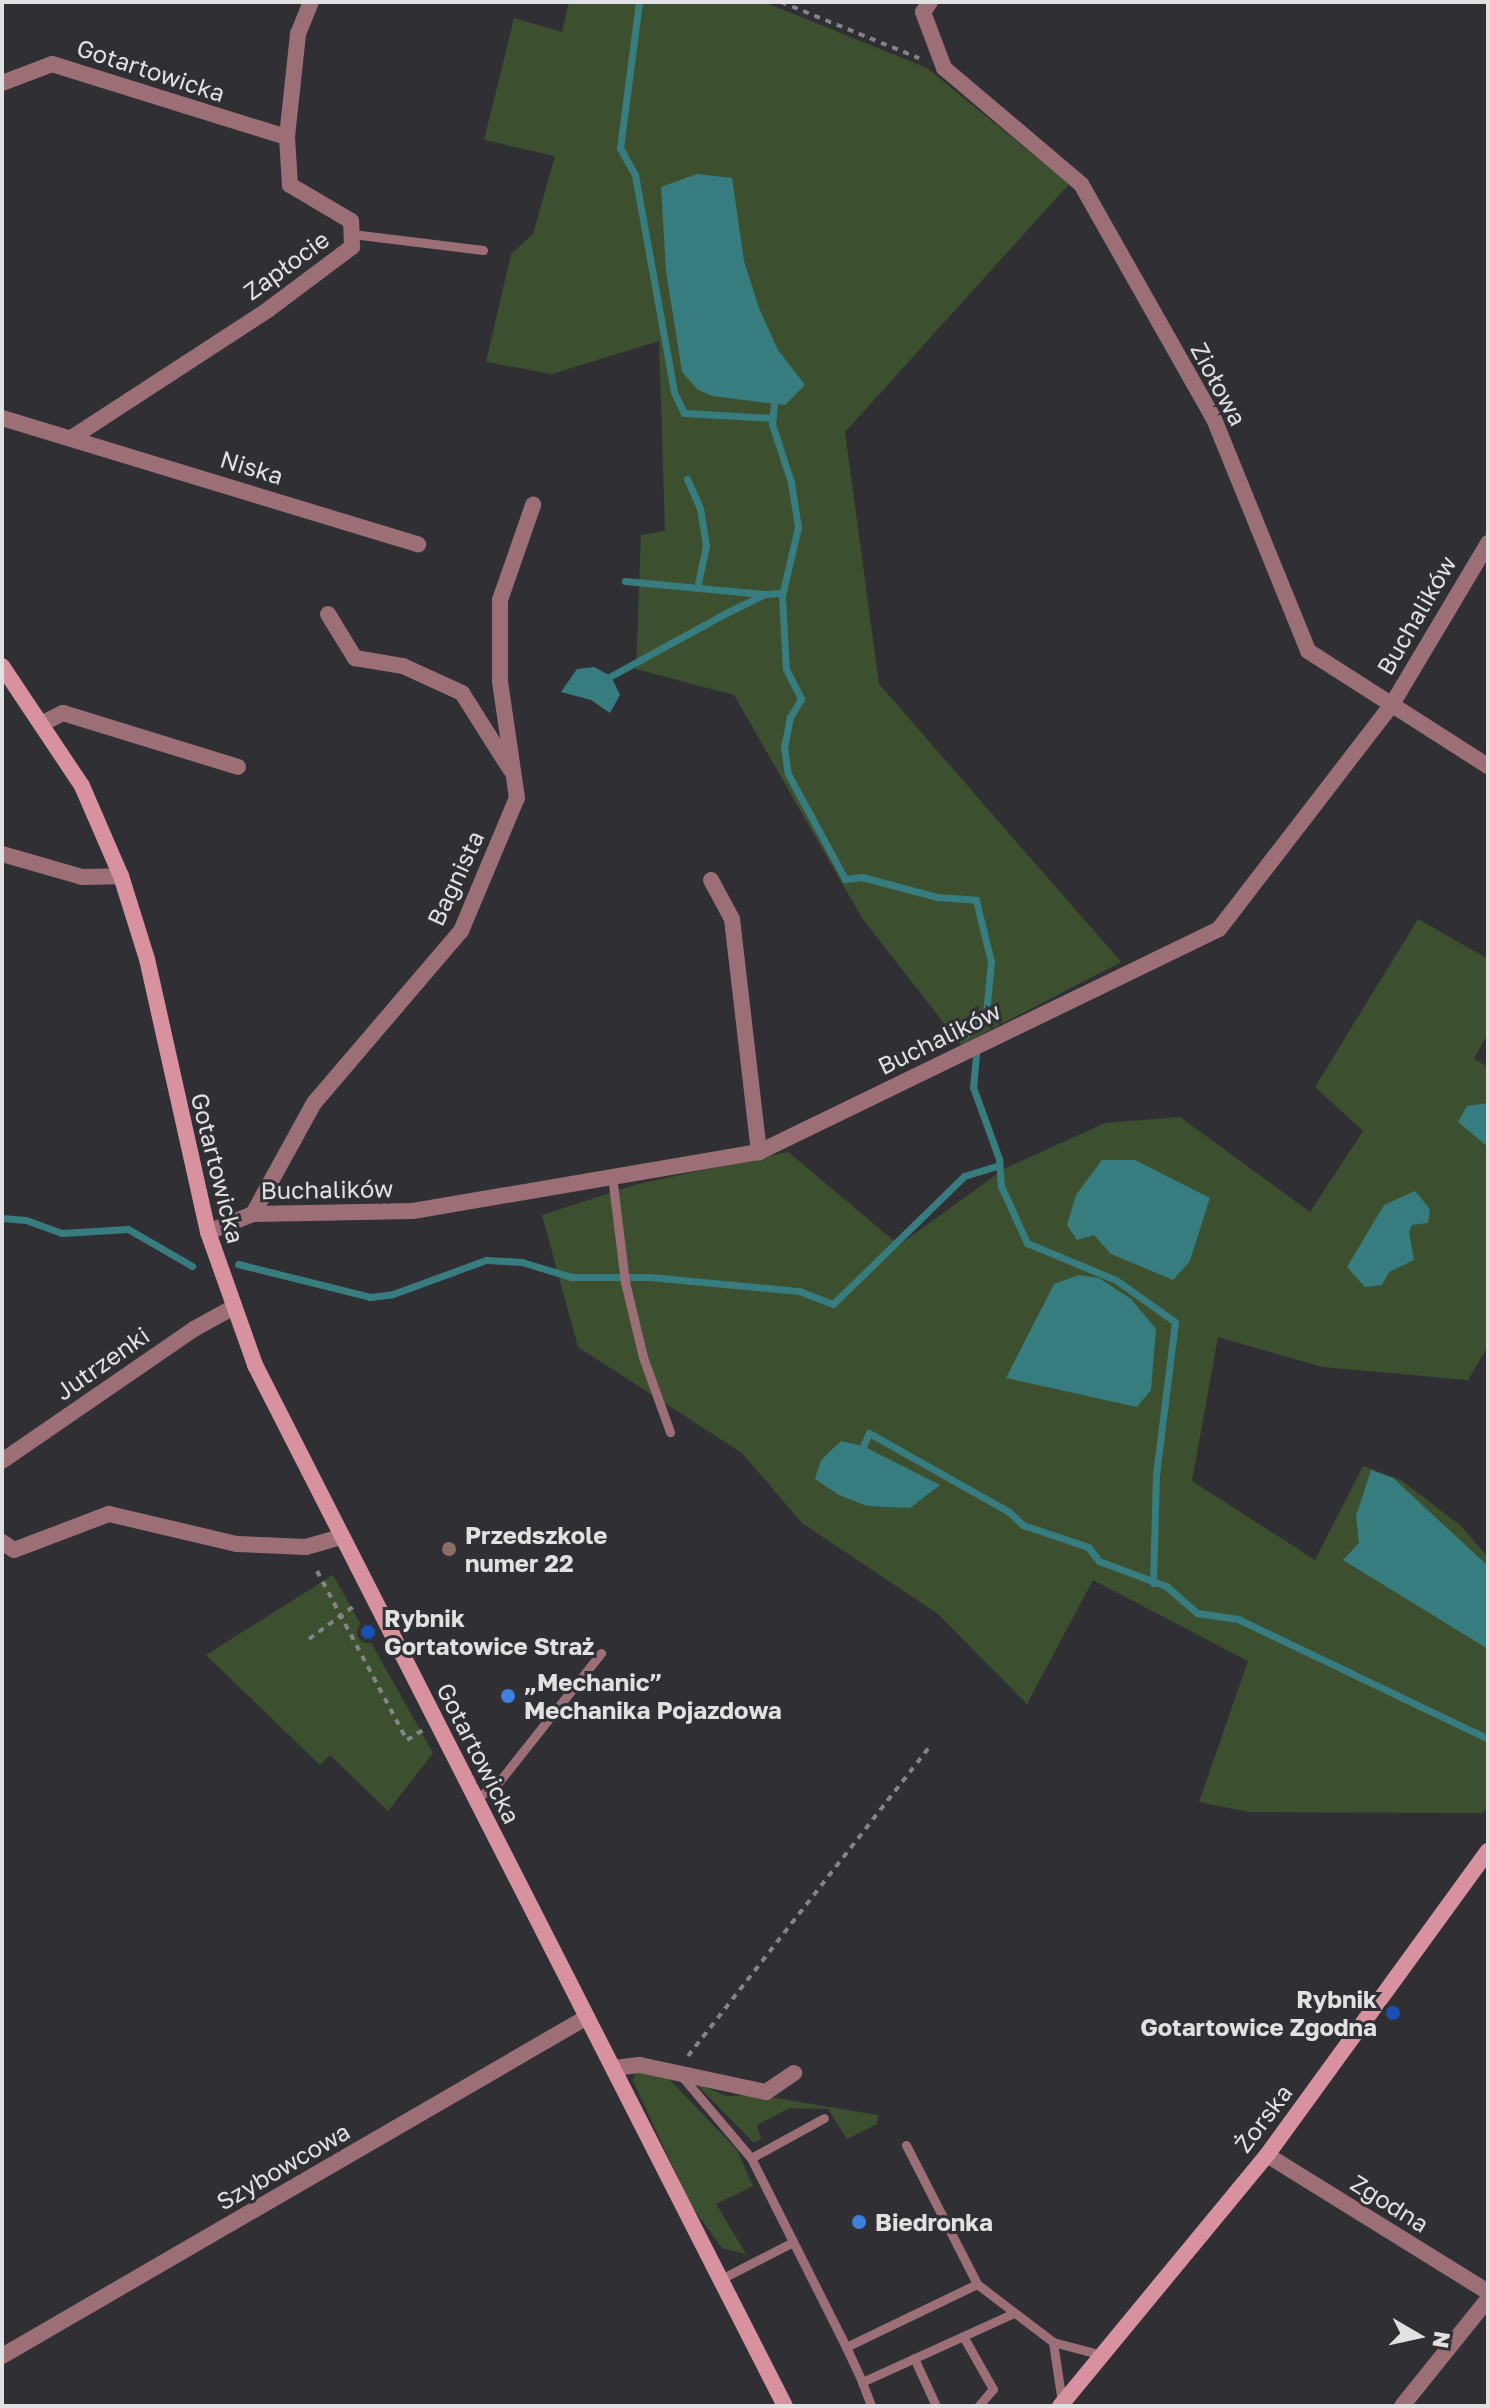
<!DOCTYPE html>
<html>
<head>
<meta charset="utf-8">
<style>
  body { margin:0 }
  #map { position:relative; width:1490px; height:2408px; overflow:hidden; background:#303034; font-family:"Golos Text",sans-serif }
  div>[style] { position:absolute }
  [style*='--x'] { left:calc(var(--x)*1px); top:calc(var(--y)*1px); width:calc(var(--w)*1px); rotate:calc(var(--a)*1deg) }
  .green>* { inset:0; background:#3c5030 }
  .water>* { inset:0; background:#377d7f }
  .stream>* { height:7px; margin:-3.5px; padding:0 3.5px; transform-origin:3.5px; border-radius:3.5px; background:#377d7f }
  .path>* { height:4px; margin-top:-2px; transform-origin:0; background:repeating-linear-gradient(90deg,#848387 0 6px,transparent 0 12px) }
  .lane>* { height:9px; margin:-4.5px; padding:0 4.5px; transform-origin:4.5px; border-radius:4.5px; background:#9c6f77 }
  .street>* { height:16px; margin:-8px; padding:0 8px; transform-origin:8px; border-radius:8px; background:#9c6f77 }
  .secondary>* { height:16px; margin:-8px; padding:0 8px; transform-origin:8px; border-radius:8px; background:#d8919f }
  .dots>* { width:22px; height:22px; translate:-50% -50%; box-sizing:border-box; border:4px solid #303034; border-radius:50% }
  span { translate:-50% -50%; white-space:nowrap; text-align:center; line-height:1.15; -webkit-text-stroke:6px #303034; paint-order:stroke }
  .street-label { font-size:24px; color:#e1e0e3 }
  .poi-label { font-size:24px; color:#e1e0e3; font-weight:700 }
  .left { translate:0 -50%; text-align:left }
  .right { translate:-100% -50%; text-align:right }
  .frame { position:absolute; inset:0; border:4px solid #e1e0e3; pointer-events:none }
  .north { position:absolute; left:1378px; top:2296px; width:80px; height:80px; -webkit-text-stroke:6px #303034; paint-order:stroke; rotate:99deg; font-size:22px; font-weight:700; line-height:32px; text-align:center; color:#e1e0e3 }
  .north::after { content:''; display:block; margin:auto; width:28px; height:36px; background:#e1e0e3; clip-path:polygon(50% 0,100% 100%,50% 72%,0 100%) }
</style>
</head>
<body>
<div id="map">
  <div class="green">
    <i style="clip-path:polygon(569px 2px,764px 2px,927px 68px,1069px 184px,845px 432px,879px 684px,1121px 962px,961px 1045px,862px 918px,734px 695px,636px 669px,641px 535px,665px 531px,659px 341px,552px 374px,486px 362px,511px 254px,533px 234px,555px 156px,484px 140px,514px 18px,562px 32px)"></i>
    <i style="clip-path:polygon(evenodd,1418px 919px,1488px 959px,1488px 1033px,1474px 1059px,1488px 1067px,1488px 1346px,1468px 1380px,1322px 1367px,1218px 1337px,1192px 1481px,1315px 1560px,1363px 1466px,1401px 1480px,1461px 1526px,1488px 1557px,1488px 1806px,1483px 1813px,1249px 1812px,1199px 1802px,1248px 1661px,1093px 1580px,1027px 1704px,938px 1614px,802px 1523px,742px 1453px,578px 1347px,542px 1215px,638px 1184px,788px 1152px,899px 1245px,1004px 1169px,1105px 1123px,1180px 1117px,1310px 1212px,1363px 1131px,1315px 1087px,1418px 919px,1210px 1198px,1190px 1261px,1108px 1245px,1094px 1235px,1210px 1198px)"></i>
    <i style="clip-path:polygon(333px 1575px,433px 1753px,388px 1811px,330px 1755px,320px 1765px,206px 1655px)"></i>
    <i style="clip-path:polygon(635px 2072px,667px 2077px,737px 2150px,753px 2186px,716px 2204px,746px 2254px,722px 2248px,690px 2204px,633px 2081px)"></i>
    <i style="clip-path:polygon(694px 2082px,726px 2096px,757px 2095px,878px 2115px,877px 2124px,847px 2139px,828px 2109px,790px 2108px,757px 2125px,761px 2139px,754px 2143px)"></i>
  </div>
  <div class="water">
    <i style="clip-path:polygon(697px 174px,732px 178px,744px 261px,759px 308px,778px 350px,805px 385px,785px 405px,712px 396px,697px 389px,682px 372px,666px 271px,661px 187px)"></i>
    <i style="clip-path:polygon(594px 667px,611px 676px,620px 695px,610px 713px,591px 700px,561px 692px,577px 669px)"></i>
    <i style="clip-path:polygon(1488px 1103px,1488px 1147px,1458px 1122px,1467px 1106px)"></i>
    <i style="clip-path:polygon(1102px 1160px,1135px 1160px,1210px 1198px,1190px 1261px,1173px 1280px,1111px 1254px,1094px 1235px,1077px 1240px,1067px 1225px,1076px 1195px)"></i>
    <i style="clip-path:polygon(1415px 1191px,1430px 1209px,1428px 1223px,1412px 1225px,1409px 1232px,1414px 1260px,1389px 1272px,1382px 1285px,1365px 1287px,1347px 1267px,1384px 1205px)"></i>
    <i style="clip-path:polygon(1079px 1275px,1099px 1278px,1131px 1299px,1156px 1329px,1151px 1390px,1137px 1407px,1006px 1378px,1054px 1284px)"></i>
    <i style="clip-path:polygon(841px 1441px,863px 1446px,940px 1485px,910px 1508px,867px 1506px,839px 1495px,815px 1479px,821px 1460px)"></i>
    <i style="clip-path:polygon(1371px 1470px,1393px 1478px,1488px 1566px,1488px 1649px,1343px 1560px,1359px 1543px,1356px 1516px)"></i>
  </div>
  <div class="stream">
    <i style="--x:639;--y:2;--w:147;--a:97.4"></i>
    <i style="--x:620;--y:148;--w:31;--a:61"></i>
    <i style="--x:635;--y:175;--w:220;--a:79.8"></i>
    <i style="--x:674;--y:392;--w:23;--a:65"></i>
    <i style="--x:684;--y:413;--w:89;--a:3.2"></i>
    <i style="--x:774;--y:404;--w:20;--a:96"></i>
    <i style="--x:772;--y:424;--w:61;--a:71.9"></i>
    <i style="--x:791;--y:482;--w:46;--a:81.2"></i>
    <i style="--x:798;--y:527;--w:71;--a:103.1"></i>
    <i style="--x:782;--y:596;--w:73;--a:86.9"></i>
    <i style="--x:786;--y:669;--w:34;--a:63"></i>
    <i style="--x:801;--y:699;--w:21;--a:121"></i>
    <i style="--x:790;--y:717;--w:31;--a:101"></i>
    <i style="--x:784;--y:747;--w:27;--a:82"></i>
    <i style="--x:788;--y:774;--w:119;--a:61.5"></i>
    <i style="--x:845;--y:879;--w:17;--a:-7"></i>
    <i style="--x:862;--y:877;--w:78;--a:14.9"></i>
    <i style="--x:937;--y:897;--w:39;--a:4"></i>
    <i style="--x:976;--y:900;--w:64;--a:76.4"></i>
    <i style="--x:991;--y:962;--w:52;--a:95.5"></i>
    <i style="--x:986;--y:1014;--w:29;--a:134"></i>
    <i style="--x:687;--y:479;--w:32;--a:66"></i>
    <i style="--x:700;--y:508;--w:38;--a:81"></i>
    <i style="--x:706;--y:546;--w:43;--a:102.1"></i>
    <i style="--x:625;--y:581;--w:139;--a:5.4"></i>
    <i style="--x:611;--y:676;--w:133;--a:-28.7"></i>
    <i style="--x:728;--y:612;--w:41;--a:-25.9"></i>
    <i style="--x:765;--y:594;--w:17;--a:-3"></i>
    <i style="--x:976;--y:1055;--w:32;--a:95"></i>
    <i style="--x:973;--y:1087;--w:77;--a:70.1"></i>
    <i style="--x:999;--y:1159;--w:27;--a:86"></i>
    <i style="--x:1001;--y:1186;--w:63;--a:65.5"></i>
    <i style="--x:1027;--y:1243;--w:96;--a:22.6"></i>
    <i style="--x:1116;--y:1280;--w:72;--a:35.4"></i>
    <i style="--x:1175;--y:1322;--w:154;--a:97.1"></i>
    <i style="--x:1156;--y:1475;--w:108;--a:91.6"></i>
    <i style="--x:2;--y:1218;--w:24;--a:5"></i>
    <i style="--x:26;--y:1220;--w:38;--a:20"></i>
    <i style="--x:62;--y:1233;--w:66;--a:-3.5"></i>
    <i style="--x:128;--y:1229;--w:74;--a:30"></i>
    <i style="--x:238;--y:1264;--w:136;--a:14"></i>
    <i style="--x:370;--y:1297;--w:23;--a:-7"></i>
    <i style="--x:393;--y:1294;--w:99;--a:-20.1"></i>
    <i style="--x:486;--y:1260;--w:36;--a:3"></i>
    <i style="--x:522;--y:1262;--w:51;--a:17"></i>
    <i style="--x:571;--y:1277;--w:79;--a:0"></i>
    <i style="--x:650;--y:1277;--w:150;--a:5.4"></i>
    <i style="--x:799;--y:1291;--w:36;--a:21"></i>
    <i style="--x:833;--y:1304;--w:183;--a:-44.3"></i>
    <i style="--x:964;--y:1176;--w:37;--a:-17"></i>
    <i style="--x:863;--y:1446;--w:14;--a:-65"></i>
    <i style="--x:869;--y:1433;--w:161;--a:29.4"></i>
    <i style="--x:1009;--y:1512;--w:19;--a:43"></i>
    <i style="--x:1023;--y:1525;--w:69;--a:18.7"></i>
    <i style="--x:1088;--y:1547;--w:18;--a:52"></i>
    <i style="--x:1099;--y:1561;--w:72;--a:20.5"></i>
    <i style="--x:1166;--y:1586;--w:41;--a:41.1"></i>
    <i style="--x:1197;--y:1613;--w:41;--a:8.3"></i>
    <i style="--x:1238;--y:1619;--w:277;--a:25.6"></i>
  </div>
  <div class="path">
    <i style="--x:781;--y:2;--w:149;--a:22.1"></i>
    <i style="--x:317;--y:1571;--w:191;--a:62"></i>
    <i style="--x:407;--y:1740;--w:19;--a:-32"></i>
    <i style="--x:309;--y:1639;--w:59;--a:-36.1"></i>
    <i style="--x:688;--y:2056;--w:395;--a:-52"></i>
  </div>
  <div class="lane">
    <i style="--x:352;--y:234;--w:132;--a:7"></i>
    <i style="--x:612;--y:1176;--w:107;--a:83"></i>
    <i style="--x:625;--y:1282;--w:77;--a:76.5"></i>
    <i style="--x:643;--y:1357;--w:80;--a:70.2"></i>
    <i style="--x:476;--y:1799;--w:27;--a:-36"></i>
    <i style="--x:498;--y:1783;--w:166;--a:-51.6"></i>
    <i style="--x:680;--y:2074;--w:110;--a:49.8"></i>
    <i style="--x:751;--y:2158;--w:212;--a:63.3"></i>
    <i style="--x:846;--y:2347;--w:145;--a:-25.7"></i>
    <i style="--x:977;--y:2284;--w:96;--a:37.3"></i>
    <i style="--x:1053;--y:2342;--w:51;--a:14.9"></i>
    <i style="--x:906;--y:2145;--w:156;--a:62.9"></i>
    <i style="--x:751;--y:2158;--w:83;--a:-28.7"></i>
    <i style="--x:721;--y:2279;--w:81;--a:-27.2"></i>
    <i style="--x:963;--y:2336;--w:61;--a:60.5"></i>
    <i style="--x:993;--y:2389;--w:23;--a:131"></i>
    <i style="--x:1053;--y:2342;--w:61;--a:81.5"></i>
    <i style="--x:846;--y:2347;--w:38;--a:65"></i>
    <i style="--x:862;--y:2382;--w:167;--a:-24.4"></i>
    <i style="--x:914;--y:2358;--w:53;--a:65.4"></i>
    <i style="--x:862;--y:2382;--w:26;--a:69"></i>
  </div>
  <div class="street">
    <i style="--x:930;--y:2;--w:12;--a:125"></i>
    <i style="--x:923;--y:12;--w:60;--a:69.4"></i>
    <i style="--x:944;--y:68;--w:180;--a:40.3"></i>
    <i style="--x:1081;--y:184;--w:270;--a:60.5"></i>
    <i style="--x:1214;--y:419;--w:250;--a:67.9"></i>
    <i style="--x:1308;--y:651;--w:214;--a:32.6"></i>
    <i style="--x:2;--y:83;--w:53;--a:-20.8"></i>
    <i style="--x:52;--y:64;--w:246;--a:17.3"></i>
    <i style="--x:2;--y:418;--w:435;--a:16.9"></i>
    <i style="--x:73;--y:437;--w:234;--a:-33.1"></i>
    <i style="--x:269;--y:309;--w:104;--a:-36.8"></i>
    <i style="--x:352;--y:247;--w:26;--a:-92"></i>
    <i style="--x:351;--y:221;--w:71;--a:-149.5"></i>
    <i style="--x:290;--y:185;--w:48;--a:-93.6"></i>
    <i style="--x:287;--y:137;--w:104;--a:-83.9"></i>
    <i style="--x:298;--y:34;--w:35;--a:-68"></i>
    <i style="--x:328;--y:614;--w:52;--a:58.5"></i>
    <i style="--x:355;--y:658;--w:49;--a:9.5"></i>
    <i style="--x:403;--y:666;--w:65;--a:24.6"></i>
    <i style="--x:462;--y:693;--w:90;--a:57.7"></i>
    <i style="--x:43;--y:723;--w:22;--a:-27"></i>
    <i style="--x:63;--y:713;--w:183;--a:17.1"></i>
    <i style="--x:2;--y:854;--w:83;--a:16"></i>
    <i style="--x:82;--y:877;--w:39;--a:-1"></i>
    <i style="--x:711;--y:880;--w:44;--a:61.7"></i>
    <i style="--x:732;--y:919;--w:235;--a:83.4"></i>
    <i style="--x:253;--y:1214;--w:127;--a:-61.2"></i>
    <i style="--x:314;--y:1103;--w:226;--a:-49.5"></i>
    <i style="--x:461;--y:931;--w:144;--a:-67.2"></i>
    <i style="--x:517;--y:798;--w:118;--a:-98.3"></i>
    <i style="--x:500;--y:681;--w:81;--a:-90"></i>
    <i style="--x:500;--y:600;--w:101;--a:-70.8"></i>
    <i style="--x:208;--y:1232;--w:48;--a:-21.8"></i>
    <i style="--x:253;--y:1214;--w:160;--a:-1.1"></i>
    <i style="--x:413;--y:1211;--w:351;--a:-9.7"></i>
    <i style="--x:759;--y:1152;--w:511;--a:-25.86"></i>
    <i style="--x:1219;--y:929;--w:282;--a:-52.4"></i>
    <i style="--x:1391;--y:706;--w:190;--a:-59.2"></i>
    <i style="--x:2;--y:1461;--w:233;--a:-34.5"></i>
    <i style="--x:194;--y:1329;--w:43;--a:-28.9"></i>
    <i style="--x:2;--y:1542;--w:14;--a:34"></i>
    <i style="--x:14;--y:1550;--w:102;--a:-20.8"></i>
    <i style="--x:109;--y:1514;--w:131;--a:13.2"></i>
    <i style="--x:237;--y:1544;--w:69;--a:2.5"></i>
    <i style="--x:306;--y:1547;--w:37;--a:-16"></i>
    <i style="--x:614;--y:2068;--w:26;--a:-7"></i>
    <i style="--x:640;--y:2065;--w:129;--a:12.1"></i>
    <i style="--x:766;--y:2092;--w:34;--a:-34"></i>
    <i style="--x:1267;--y:2155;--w:260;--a:31.8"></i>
    <i style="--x:2;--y:2356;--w:676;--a:-30.09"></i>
    <i style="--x:1402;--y:2406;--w:137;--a:-51.2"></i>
  </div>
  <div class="secondary">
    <i style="--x:2;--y:666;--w:144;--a:56.3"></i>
    <i style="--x:82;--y:786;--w:98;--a:66.6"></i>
    <i style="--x:121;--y:876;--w:87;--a:72.6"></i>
    <i style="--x:147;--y:959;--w:280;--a:77.4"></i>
    <i style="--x:208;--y:1232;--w:141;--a:70.5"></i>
    <i style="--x:255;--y:1365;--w:1168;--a:63.02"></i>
    <i style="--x:1060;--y:2406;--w:325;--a:-50.5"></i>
    <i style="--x:1267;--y:2155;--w:376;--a:-54"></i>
  </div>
  <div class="dots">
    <i style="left:449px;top:1549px;background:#8d6e63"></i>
    <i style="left:368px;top:1632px;background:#1a4fb4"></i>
    <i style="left:508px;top:1696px;background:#3f7fe0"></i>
    <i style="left:1393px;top:2013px;background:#1a4fb4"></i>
    <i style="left:859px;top:2222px;background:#3f7fe0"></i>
  </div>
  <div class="street-label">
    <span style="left:151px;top:70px;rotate:18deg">Gotartowicka</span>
    <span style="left:286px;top:265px;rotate:-36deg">Zapłocie</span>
    <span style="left:1219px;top:384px;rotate:62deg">Ziołowa</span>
    <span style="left:252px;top:467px;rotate:17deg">Niska</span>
    <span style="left:1416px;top:615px;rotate:-60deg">Buchalików</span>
    <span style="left:455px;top:878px;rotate:-65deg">Bagnista</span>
    <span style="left:939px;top:1038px;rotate:-26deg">Buchalików</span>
    <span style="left:218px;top:1168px;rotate:76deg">Gotartowicka</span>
    <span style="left:327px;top:1189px;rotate:-1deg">Buchalików</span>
    <span style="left:102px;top:1363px;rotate:-35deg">Jutrzenki</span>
    <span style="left:479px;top:1753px;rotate:63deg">Gotartowicka</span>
    <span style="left:1263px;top:2118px;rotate:-53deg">Żorska</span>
    <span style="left:283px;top:2166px;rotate:-30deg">Szybowcowa</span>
    <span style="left:1390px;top:2203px;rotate:32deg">Zgodna</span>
  </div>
  <div class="poi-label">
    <span class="left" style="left:465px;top:1549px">Przedszkole<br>numer 22</span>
    <span class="left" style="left:384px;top:1632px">Rybnik<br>Gortatowice Straż</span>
    <span class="left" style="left:524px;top:1696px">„Mechanic”<br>Mechanika Pojazdowa</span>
    <span class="right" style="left:1377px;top:2013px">Rybnik<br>Gotartowice Zgodna</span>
    <span class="left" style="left:875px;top:2222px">Biedronka</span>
  </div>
  <div class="frame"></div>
  <div class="north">N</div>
</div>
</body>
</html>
